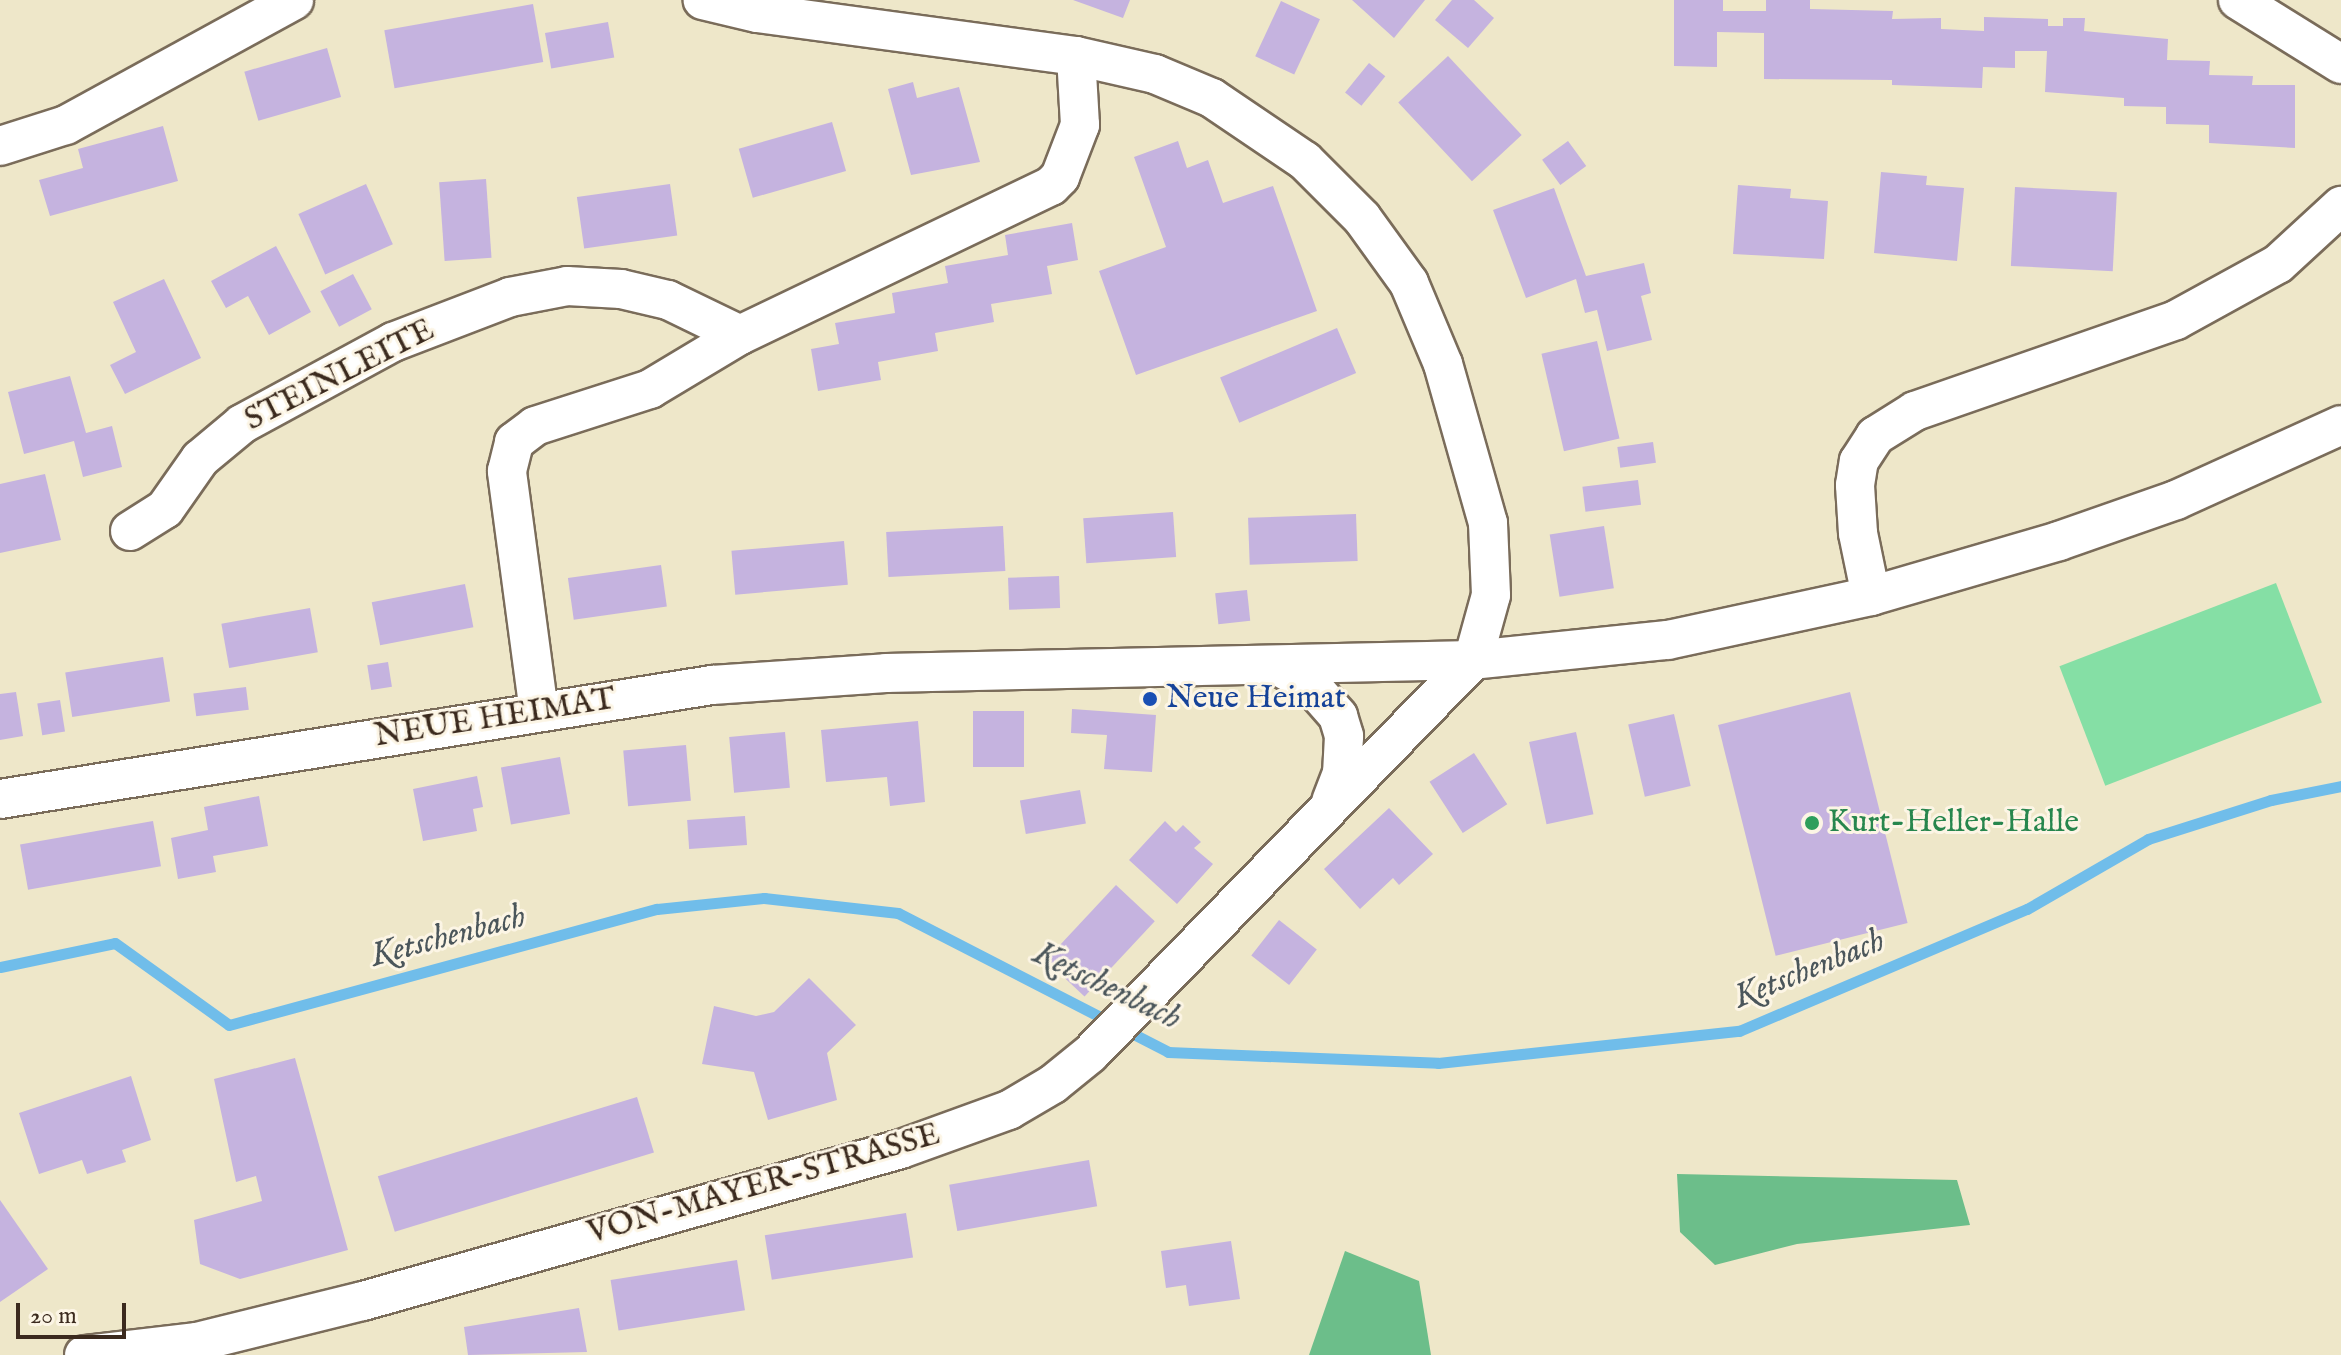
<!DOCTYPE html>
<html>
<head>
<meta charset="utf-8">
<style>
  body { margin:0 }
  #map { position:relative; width:2341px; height:1355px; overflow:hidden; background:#eee7c9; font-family:"IM FELL English",serif }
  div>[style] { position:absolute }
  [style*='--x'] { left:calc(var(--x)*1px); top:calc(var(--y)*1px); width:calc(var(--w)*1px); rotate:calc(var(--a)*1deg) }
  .green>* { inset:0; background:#85dfa5; transform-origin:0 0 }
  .forest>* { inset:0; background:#6cbe8a }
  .stream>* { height:11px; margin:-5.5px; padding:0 5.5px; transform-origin:5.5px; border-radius:5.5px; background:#70bdea }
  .building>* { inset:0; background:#c5b3df; transform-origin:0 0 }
  .roads { filter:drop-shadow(2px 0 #7a6c5a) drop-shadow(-2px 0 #7a6c5a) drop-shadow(0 2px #7a6c5a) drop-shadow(0 -2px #7a6c5a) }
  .minor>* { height:38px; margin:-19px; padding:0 19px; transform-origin:19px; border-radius:19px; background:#fff }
  .dots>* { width:22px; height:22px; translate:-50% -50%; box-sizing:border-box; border:4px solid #fcf5e5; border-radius:50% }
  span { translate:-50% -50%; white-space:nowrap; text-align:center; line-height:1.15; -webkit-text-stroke:6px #fcf5e5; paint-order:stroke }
  .street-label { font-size:32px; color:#3b2a1e }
  .transit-label { font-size:32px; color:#164399 }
  .left { translate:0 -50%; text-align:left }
  .leisure-label { font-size:32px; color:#27864d }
  .water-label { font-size:34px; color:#4b565b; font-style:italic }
  .scale { position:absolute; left:16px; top:1303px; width:110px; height:36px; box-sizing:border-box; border:4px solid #3b2a1e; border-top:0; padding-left:10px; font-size:24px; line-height:28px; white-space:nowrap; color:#3b2a1e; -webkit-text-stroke:6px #fcf5e5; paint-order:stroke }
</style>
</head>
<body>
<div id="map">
  <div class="green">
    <i style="left:2276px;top:583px;width:128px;height:232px;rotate:69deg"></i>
  </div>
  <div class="forest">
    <i style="clip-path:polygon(1677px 1174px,1957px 1180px,1970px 1225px,1797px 1244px,1715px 1265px,1680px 1232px)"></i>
    <i style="clip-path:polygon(1345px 1251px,1419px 1281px,1431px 1355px,1309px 1355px)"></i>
  </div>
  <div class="stream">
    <i style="--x:0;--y:967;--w:117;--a:-11.8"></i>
    <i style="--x:115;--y:943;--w:140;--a:35.7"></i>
    <i style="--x:229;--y:1025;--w:443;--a:-15.2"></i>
    <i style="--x:657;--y:909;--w:108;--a:-5.9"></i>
    <i style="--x:764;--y:898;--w:135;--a:6.4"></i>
    <i style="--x:898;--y:913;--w:304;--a:27.2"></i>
    <i style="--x:1168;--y:1052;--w:270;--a:2.3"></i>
    <i style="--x:1438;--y:1063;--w:303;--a:-6.1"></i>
    <i style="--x:1739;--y:1031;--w:313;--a:-23"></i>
    <i style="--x:2027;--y:909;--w:140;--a:-30"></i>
    <i style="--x:2148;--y:839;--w:129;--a:-17.6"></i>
    <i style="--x:2271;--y:800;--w:71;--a:-11.3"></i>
  </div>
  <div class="building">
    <i style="clip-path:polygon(1073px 0,1130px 0,1123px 18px)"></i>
    <i style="clip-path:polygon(1352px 0,1425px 0,1394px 38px)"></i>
    <i style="clip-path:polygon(1452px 0,1474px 0,1494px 18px,1468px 48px,1435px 20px)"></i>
    <i style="clip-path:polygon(1674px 0,1723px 0,1723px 11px,1766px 11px,1766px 0,1810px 0,1810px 9px,1893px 11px,1892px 19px,1941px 18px,1941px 29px,1984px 31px,1984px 17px,2048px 19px,2048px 26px,2063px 26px,2063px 18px,2085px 18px,2084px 31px,2168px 39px,2167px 60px,2210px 61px,2209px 75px,2253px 76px,2252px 85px,2295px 85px,2295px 148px,2209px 143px,2209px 125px,2166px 124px,2166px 107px,2124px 106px,2124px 98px,2045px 92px,2047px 51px,2015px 51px,2015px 68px,1983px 67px,1982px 88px,1892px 85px,1892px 80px,1764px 79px,1764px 33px,1717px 32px,1717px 67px,1674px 66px)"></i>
    <i style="left:1281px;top:1px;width:43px;height:61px;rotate:25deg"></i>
    <i style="left:533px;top:4px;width:59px;height:151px;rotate:80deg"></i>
    <i style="left:608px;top:22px;width:36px;height:64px;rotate:80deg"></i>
    <i style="left:327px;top:48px;width:51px;height:86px;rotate:74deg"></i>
    <i style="left:1448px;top:56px;width:108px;height:68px;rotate:47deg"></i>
    <i style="left:1369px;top:63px;width:21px;height:38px;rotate:39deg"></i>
    <i style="clip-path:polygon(913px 82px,917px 98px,959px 87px,980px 162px,911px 175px,888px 89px)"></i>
    <i style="left:832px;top:122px;width:51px;height:97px;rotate:74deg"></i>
    <i style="clip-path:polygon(163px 126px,178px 181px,50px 216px,39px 180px,83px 168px,78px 149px)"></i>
    <i style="clip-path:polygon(1178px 141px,1187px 168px,1208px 160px,1223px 203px,1273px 186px,1317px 311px,1136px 375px,1099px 271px,1166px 247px,1134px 157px)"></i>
    <i style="left:1568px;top:141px;width:31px;height:32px;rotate:54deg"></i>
    <i style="clip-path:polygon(1881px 172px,1927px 176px,1926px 185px,1964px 188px,1957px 261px,1874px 253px)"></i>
    <i style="left:486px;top:179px;width:79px;height:47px;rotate:86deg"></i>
    <i style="left:366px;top:184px;width:66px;height:74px;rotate:66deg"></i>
    <i style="left:670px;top:184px;width:52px;height:94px;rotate:82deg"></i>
    <i style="clip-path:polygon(1738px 185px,1791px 189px,1790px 198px,1828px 201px,1824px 259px,1733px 254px)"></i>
    <i style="left:2015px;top:187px;width:102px;height:79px;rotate:3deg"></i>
    <i style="clip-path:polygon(1554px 188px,1586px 276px,1644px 263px,1651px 293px,1641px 296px,1652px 340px,1607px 351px,1597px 310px,1585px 313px,1576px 279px,1526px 298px,1493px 210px)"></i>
    <i style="clip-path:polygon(1072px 223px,1078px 260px,1047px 266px,1052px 294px,991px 304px,994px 322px,935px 333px,938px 351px,878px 362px,881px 380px,818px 391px,811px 349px,839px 344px,835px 323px,895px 313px,892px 293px,948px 283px,945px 266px,1008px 255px,1005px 235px)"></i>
    <i style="clip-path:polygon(276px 246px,311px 312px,269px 335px,248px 296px,226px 308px,211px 281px)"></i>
    <i style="left:353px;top:274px;width:40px;height:37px;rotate:62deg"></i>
    <i style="clip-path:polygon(164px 279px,201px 358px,125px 394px,110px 365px,136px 352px,113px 302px)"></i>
    <i style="left:1337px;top:328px;width:49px;height:127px;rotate:67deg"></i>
    <i style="left:1597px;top:341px;width:100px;height:57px;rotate:77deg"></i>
    <i style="clip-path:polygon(70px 376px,86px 433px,112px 426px,122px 467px,83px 477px,74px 441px,24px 454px,8px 392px)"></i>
    <i style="left:1653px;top:442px;width:21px;height:36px;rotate:82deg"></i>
    <i style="clip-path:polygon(45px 474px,61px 540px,0 553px,0 484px)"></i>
    <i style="left:1638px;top:480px;width:25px;height:56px;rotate:83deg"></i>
    <i style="left:1173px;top:512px;width:45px;height:90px;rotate:86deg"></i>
    <i style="left:1356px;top:514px;width:47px;height:108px;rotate:88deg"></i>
    <i style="left:1003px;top:526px;width:45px;height:117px;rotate:87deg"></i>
    <i style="left:1604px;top:526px;width:63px;height:55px;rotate:81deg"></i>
    <i style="left:844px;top:541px;width:44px;height:113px;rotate:85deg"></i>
    <i style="left:661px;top:565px;width:42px;height:94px;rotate:82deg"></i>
    <i style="left:1059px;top:576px;width:32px;height:51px;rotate:88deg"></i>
    <i style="left:465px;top:584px;width:44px;height:95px;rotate:79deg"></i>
    <i style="left:1247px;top:590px;width:31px;height:32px;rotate:84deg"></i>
    <i style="left:310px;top:608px;width:45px;height:90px;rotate:80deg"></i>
    <i style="left:163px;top:657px;width:45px;height:99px;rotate:81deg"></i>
    <i style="left:388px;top:662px;width:25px;height:21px;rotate:81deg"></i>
    <i style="left:246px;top:687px;width:23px;height:53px;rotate:83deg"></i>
    <i style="clip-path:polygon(16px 692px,23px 736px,0 740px,0 694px)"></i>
    <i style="left:1850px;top:692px;width:238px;height:136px;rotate:76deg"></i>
    <i style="left:60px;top:700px;width:32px;height:23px;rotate:81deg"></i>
    <i style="clip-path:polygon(1072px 709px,1156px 715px,1152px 772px,1104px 769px,1107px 735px,1071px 733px)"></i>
    <i style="left:973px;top:711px;width:51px;height:56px"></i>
    <i style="left:1674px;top:714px;width:74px;height:47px;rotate:77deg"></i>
    <i style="clip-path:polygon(918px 721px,925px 802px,890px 806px,887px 777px,826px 782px,821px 730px)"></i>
    <i style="left:785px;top:732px;width:56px;height:56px;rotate:85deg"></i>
    <i style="left:1576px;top:732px;width:84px;height:48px;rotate:78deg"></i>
    <i style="left:686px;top:745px;width:56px;height:63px;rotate:85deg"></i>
    <i style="left:1474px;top:753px;width:61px;height:53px;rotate:57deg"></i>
    <i style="left:560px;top:757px;width:58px;height:60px;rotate:80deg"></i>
    <i style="clip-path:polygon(477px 776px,483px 807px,473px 809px,477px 831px,423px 841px,413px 789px)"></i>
    <i style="left:1080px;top:790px;width:34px;height:61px;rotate:80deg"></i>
    <i style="clip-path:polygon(259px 796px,268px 846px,213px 856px,216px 872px,178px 879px,171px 838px,208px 830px,204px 807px)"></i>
    <i style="clip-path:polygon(1389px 808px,1433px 854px,1399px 885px,1393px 878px,1360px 909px,1324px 869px)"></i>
    <i style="left:745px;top:816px;width:29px;height:58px;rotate:86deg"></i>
    <i style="left:153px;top:821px;width:46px;height:135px;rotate:80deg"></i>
    <i style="clip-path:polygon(1165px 821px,1176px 832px,1183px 825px,1201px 842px,1194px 848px,1213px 864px,1177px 904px,1129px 860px)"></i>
    <i style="left:1116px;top:885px;width:53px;height:103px;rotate:43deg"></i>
    <i style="left:1279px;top:920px;width:48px;height:45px;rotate:38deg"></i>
    <i style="clip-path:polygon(809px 978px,856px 1025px,827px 1053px,837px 1100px,768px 1120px,754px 1072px,702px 1064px,714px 1006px,756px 1016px,774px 1012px)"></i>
    <i style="clip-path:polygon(295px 1058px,348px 1250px,240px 1279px,200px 1264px,194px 1220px,262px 1201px,256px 1176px,236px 1182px,214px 1079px)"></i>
    <i style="clip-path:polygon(131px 1076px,151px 1140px,122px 1150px,126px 1162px,87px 1174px,82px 1160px,39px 1174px,19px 1113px)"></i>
    <i style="left:637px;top:1097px;width:58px;height:271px;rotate:73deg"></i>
    <i style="left:1089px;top:1160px;width:47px;height:142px;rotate:80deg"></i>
    <i style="clip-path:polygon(0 1200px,48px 1269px,0 1302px)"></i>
    <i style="left:906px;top:1213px;width:45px;height:143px;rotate:81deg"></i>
    <i style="clip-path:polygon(1231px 1241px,1240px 1299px,1189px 1306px,1186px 1285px,1166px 1288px,1161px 1251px)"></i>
    <i style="left:737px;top:1260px;width:51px;height:128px;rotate:81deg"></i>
    <i style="clip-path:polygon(579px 1308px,587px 1352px,468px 1355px,464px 1327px)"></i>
  </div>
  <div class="roads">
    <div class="minor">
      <i style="--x:2238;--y:0;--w:121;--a:31.9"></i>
      <i style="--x:0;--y:146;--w:69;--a:-17.7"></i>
      <i style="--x:66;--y:125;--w:260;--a:-28.7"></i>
      <i style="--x:130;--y:531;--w:41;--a:-32.2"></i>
      <i style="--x:165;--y:509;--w:61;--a:-55"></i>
      <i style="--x:200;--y:459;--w:55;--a:-39.8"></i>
      <i style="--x:242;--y:424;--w:172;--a:-28.5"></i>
      <i style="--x:393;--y:342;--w:125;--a:-21"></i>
      <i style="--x:510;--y:297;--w:58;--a:-10.9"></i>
      <i style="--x:567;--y:286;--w:54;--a:3.2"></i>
      <i style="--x:621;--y:289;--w:48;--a:13.2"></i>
      <i style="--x:668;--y:300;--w:80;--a:25.9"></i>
      <i style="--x:1871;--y:596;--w:64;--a:-101.7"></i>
      <i style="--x:1858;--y:533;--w:48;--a:-93.6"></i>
      <i style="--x:1855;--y:485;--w:24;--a:-81"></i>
      <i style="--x:1859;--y:461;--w:30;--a:-57"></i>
      <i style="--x:1875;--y:436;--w:47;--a:-32"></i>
      <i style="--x:1915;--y:411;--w:276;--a:-19.2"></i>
      <i style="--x:2176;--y:320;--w:116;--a:-28.8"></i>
      <i style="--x:2278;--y:264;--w:86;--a:-42.6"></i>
      <i style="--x:1276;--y:665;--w:39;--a:29"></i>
      <i style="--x:1310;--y:684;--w:43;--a:48.8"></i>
      <i style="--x:1338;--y:716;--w:21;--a:73"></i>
      <i style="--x:1344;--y:736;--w:37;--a:93"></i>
      <i style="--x:1342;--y:773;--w:30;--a:111"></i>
      <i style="--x:539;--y:712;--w:243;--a:-97.6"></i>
      <i style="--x:507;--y:471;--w:30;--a:-76"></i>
      <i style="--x:514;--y:442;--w:26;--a:-37"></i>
      <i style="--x:535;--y:426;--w:121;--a:-17.8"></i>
      <i style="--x:650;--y:389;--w:105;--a:-31"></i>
      <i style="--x:740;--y:335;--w:345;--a:-25.6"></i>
      <i style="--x:1051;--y:186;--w:13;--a:-45"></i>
      <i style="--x:1060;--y:177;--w:56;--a:-69"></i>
      <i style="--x:1080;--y:125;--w:69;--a:-93.3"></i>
      <i style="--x:0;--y:799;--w:721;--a:-9.1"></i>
      <i style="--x:712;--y:685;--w:174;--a:-3.9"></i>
      <i style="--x:886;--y:673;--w:587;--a:-1.27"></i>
      <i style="--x:1473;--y:660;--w:196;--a:-5.9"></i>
      <i style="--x:1668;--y:640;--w:208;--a:-12.2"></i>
      <i style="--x:1871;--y:596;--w:196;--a:-16.3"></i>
      <i style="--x:2059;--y:541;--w:124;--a:-19.3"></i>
      <i style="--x:2176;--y:500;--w:181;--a:-24.4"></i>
      <i style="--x:84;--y:1355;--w:114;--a:-6.6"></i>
      <i style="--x:197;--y:1342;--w:171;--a:-13.9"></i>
      <i style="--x:363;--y:1301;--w:559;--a:-15.78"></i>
      <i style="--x:901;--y:1149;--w:115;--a:-19.9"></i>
      <i style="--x:1009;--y:1110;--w:51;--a:-30.6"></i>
      <i style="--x:1053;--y:1084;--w:48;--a:-39"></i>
      <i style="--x:1090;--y:1054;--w:549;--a:-45.81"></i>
      <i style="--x:1473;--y:660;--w:67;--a:-74.5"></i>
      <i style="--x:1491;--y:595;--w:72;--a:-92.4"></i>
      <i style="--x:1488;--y:523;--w:165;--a:-105.8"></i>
      <i style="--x:1443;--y:364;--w:88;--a:-112.8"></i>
      <i style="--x:1409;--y:283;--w:80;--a:-125.9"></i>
      <i style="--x:1362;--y:218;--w:81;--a:-135"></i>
      <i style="--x:1305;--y:161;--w:112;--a:-145.9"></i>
      <i style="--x:1212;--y:98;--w:62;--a:-157.2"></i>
      <i style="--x:1155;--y:74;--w:81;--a:-167.2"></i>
      <i style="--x:1076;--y:56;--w:322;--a:-172.3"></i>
      <i style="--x:757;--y:13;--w:56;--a:-166.5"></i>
    </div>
  </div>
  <div class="dots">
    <i style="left:1150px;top:699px;background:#1a4fb4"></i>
    <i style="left:1812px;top:823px;background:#2e9e5b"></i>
  </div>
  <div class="street-label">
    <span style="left:340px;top:376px;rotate:-27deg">STEINLEITE</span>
    <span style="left:495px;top:719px;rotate:-9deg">NEUE HEIMAT</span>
    <span style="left:764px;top:1185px;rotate:-16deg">VON-MAYER-STRASSE</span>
  </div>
  <div class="transit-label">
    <span class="left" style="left:1166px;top:699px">Neue Heimat</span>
  </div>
  <div class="leisure-label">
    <span class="left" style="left:1828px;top:823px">Kurt-Heller-Halle</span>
  </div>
  <div class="water-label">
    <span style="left:448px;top:936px;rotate:-15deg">Ketschenbach</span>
    <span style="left:1809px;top:969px;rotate:-22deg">Ketschenbach</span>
    <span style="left:1107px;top:986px;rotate:26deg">Ketschenbach</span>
  </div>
  <div class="scale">20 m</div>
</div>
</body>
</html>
